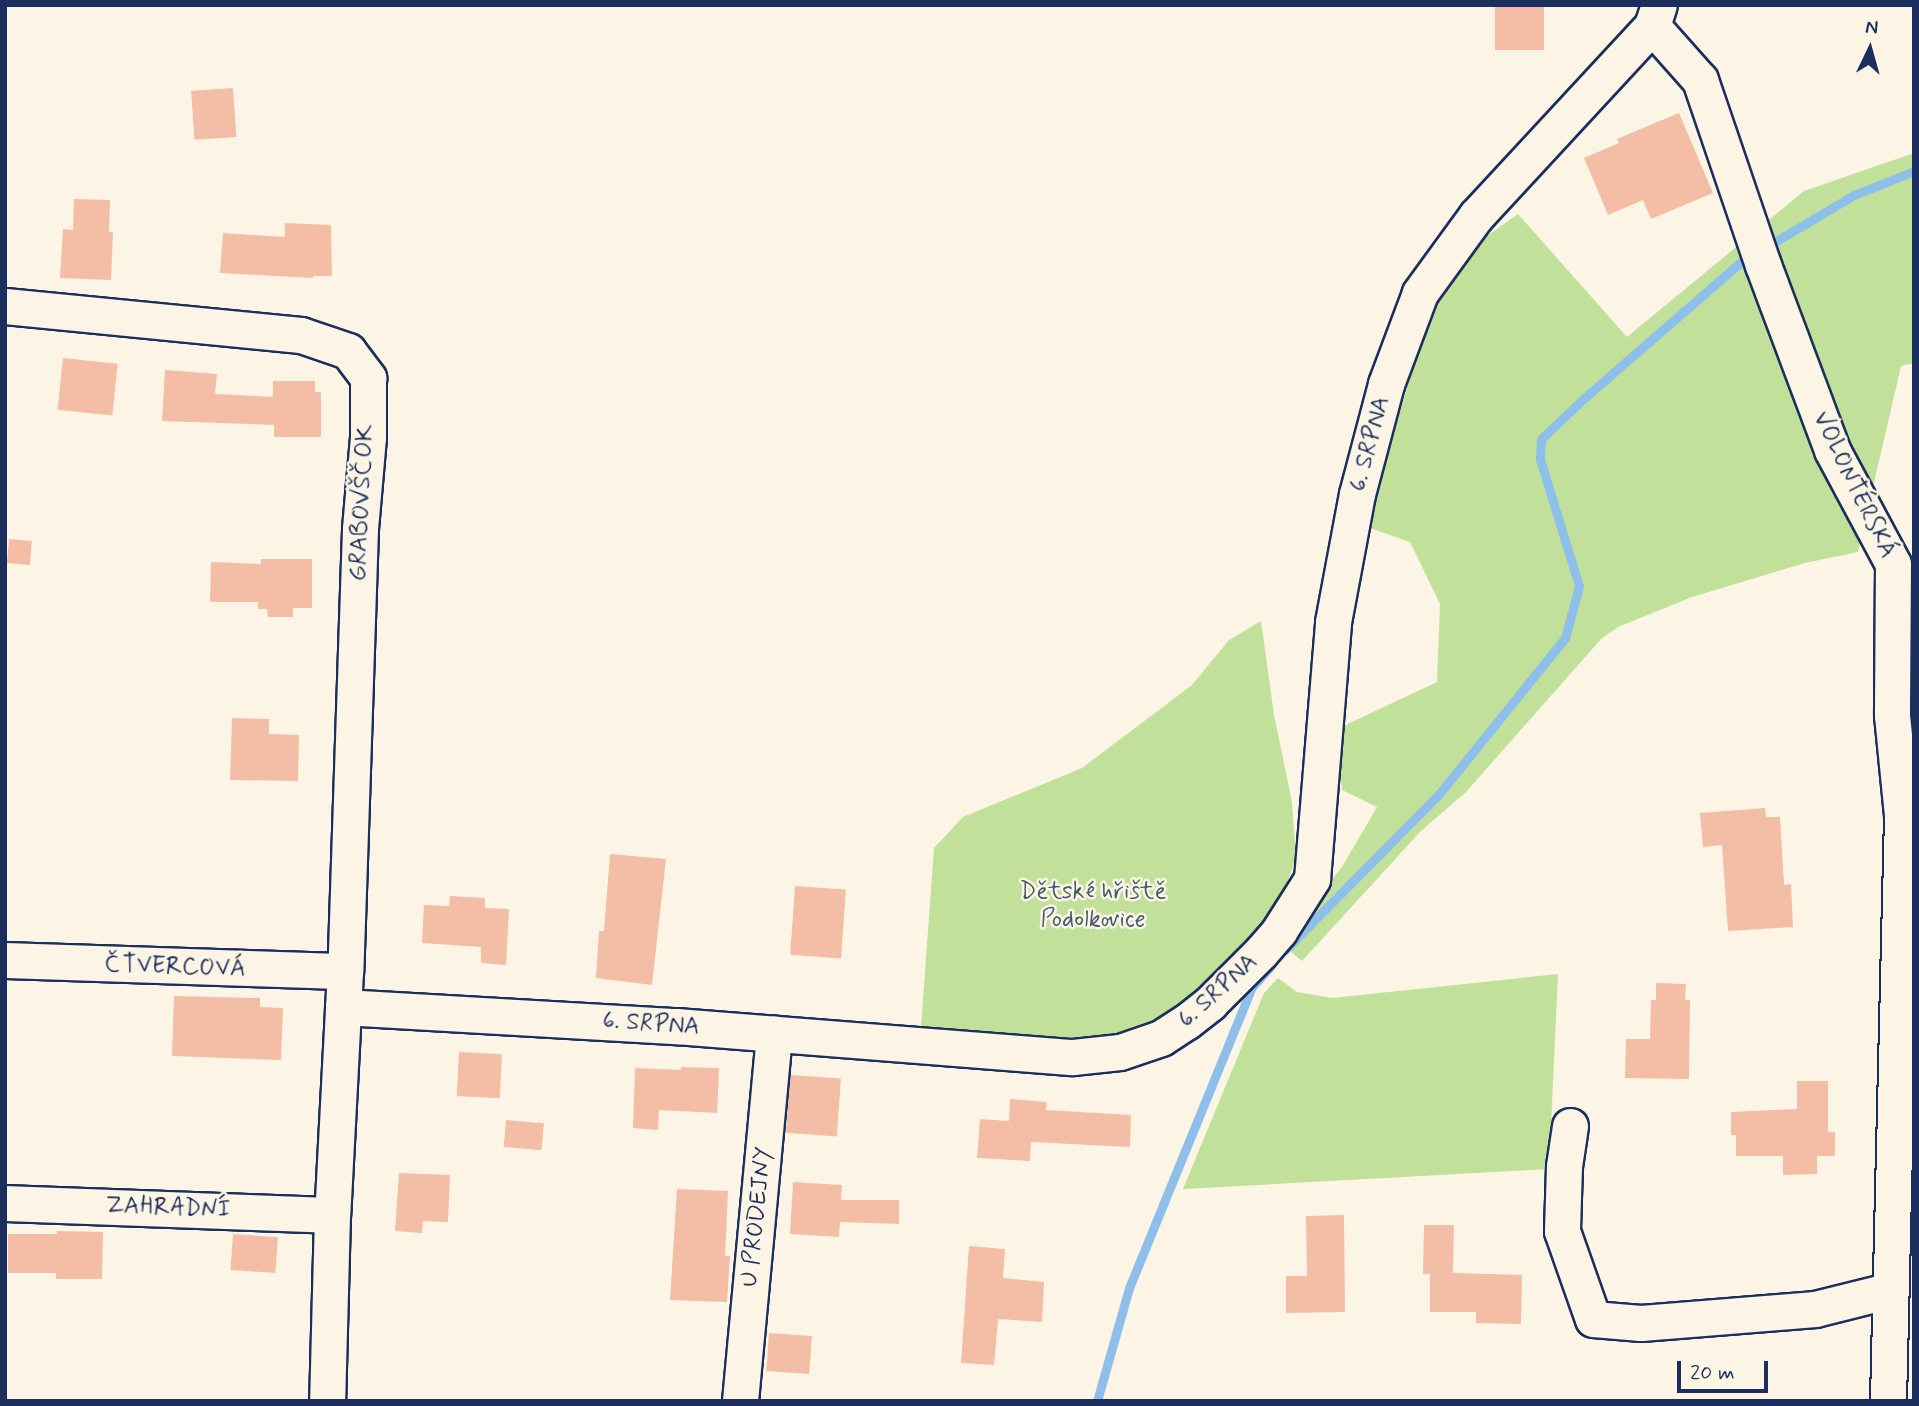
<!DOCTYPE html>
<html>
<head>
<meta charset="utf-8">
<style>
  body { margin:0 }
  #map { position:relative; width:1919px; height:1406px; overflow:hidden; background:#fcf5e5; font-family:Mynerve,sans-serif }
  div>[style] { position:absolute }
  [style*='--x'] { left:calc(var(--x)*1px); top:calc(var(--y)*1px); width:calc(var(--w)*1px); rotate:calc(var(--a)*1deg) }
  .green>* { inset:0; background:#c1e099 }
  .stream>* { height:9px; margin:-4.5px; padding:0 4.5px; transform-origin:4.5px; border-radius:4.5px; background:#8ebfea }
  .building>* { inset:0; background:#f3bda6; transform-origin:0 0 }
  .roads { filter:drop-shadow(2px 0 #1b2f5e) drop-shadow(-2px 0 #1b2f5e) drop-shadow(0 2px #1b2f5e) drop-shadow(0 -2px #1b2f5e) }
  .minor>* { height:35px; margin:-17.5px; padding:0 17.5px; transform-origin:17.5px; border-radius:17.5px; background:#fcf5e5 }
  span { translate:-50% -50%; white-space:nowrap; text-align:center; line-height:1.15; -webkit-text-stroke:5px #fcf5e5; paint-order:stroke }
  .street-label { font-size:24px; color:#1b2f5e }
  .park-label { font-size:24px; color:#445b6d }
  .frame { position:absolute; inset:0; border:7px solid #1b2f5e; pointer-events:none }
  .north { position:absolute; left:1835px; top:14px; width:70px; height:70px; -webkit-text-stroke:5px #fcf5e5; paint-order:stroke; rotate:5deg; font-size:19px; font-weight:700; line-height:28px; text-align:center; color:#1b2f5e }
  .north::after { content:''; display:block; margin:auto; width:24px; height:32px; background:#1b2f5e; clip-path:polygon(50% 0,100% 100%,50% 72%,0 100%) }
  .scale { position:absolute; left:1677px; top:1361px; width:91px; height:32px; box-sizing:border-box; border:4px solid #1b2f5e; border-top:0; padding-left:9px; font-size:21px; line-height:24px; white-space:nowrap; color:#1b2f5e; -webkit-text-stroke:5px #fcf5e5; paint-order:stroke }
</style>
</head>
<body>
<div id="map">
  <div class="green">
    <i style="clip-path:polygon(1914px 153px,1914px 363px,1901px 366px,1858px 552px,1805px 563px,1692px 597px,1618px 627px,1602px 638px,1466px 792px,1421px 831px,1302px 961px,1281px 944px,1342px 867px,1377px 807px,1342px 790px,1337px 729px,1437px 682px,1440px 604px,1410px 542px,1341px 518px,1376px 488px,1436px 295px,1470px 248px,1518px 214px,1627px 337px,1804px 191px)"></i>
    <i style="clip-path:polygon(1261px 621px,1274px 715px,1292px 802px,1296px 859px,1275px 913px,1218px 983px,1147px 1027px,1080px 1046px,959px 1036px,921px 1027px,934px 848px,963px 817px,1082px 768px,1192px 685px,1229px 640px)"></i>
    <i style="clip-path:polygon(1558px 974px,1549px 1169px,1183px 1189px,1264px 993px,1278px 978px,1297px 992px,1332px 998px)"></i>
  </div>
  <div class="stream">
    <i style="--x:1771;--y:244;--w:96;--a:-30.6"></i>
    <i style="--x:1854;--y:195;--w:65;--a:-21.8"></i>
    <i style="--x:1285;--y:950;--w:219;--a:-45.4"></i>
    <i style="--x:1439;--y:794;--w:201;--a:-51.1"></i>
    <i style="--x:1565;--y:638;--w:54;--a:-74.9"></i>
    <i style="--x:1579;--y:586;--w:133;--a:-107.1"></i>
    <i style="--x:1540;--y:459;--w:20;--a:-87"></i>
    <i style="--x:1541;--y:439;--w:57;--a:-43.6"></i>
    <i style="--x:1582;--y:400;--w:213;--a:-41"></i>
    <i style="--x:1097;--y:1401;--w:117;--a:-74.2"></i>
    <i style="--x:1129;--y:1288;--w:325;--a:-67.8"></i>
    <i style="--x:1252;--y:987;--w:28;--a:-48"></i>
  </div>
  <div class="building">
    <i style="left:1495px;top:5px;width:49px;height:45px"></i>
    <i style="left:233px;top:88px;width:49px;height:42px;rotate:86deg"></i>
    <i style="clip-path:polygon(1679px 113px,1713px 193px,1651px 219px,1643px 200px,1608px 215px,1584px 158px,1619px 143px,1617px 139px)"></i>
    <i style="clip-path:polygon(74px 199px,110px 200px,109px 232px,113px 232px,111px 280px,60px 278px,63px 229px,73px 230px)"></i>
    <i style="clip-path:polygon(285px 223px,331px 225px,332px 276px,313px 276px,313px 278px,220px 273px,223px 233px,285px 237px)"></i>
    <i style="left:63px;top:358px;width:55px;height:52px;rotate:6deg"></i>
    <i style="clip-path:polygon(165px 370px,217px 374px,215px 394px,273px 397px,273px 381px,315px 381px,315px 392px,321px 392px,321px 437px,274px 437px,274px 425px,162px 421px)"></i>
    <i style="left:9px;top:539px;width:23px;height:24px;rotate:5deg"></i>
    <i style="clip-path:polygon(261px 559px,312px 559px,312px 608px,293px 608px,293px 617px,268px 617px,267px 609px,258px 609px,258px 602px,210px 602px,211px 562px,261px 564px)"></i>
    <i style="clip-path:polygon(232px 718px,269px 719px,269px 734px,299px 735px,298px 781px,230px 780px)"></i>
    <i style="clip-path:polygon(1765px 808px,1766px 817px,1780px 817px,1784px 885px,1791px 884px,1793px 927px,1728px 931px,1722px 845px,1703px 847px,1700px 813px)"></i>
    <i style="clip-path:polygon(610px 854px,666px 859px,652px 985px,596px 978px,599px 931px,604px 931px)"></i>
    <i style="left:795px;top:886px;width:51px;height:69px;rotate:4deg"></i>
    <i style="clip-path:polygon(450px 896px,485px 898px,485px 908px,509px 909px,506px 965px,481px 963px,481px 947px,422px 943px,424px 905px,449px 906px)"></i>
    <i style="clip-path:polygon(1656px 983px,1686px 984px,1685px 1000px,1690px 1000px,1689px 1079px,1625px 1078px,1626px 1039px,1650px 1039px,1651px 1000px,1656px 1000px)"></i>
    <i style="clip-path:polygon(174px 996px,260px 998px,260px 1007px,283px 1008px,281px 1060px,172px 1056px)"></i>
    <i style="left:459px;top:1052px;width:43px;height:44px;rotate:3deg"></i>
    <i style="clip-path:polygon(681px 1067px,719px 1068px,717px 1113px,659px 1110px,658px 1130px,633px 1128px,635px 1068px,681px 1070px)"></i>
    <i style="left:790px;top:1075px;width:51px;height:58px;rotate:4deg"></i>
    <i style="clip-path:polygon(1797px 1081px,1828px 1081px,1828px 1132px,1835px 1132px,1835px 1156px,1817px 1156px,1817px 1174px,1783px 1175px,1783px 1156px,1736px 1156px,1736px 1135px,1731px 1135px,1731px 1112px,1797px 1109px)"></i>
    <i style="clip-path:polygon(1010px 1099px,1047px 1102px,1046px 1110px,1131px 1115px,1130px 1147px,1031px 1142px,1030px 1161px,977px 1158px,980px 1119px,1009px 1121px)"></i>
    <i style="left:506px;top:1120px;width:38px;height:27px;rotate:5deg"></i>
    <i style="clip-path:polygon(399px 1173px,450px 1175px,448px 1222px,423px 1221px,422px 1233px,395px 1231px)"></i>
    <i style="clip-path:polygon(793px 1182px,842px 1185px,841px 1200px,899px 1200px,899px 1224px,840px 1222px,839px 1237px,790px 1234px)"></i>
    <i style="clip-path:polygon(677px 1189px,728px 1191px,725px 1256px,730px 1256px,727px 1302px,670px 1300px)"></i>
    <i style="clip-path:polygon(1344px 1215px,1345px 1312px,1286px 1313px,1286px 1276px,1307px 1276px,1306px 1216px)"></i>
    <i style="clip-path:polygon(1424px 1225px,1454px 1225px,1453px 1273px,1522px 1275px,1521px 1324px,1476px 1323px,1476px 1312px,1430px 1312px,1430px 1274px,1423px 1274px)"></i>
    <i style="clip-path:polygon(57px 1231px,103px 1232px,102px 1279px,56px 1279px,56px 1273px,8px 1273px,8px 1234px,57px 1234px)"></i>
    <i style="left:233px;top:1234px;width:45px;height:36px;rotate:4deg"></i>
    <i style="clip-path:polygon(969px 1246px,1005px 1249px,1003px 1278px,1044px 1282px,1042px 1322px,998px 1319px,994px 1365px,961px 1363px)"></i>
    <i style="left:769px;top:1333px;width:43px;height:38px;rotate:4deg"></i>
  </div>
  <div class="roads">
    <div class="minor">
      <i style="--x:1652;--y:26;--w:72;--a:48.4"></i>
      <i style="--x:1700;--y:80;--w:195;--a:71.2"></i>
      <i style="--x:1763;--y:265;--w:197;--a:69.5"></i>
      <i style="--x:1832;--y:450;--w:129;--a:61.8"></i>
      <i style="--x:1893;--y:564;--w:151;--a:90.4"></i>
      <i style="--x:1892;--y:715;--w:100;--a:84.3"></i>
      <i style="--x:1902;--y:815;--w:586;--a:91.37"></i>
      <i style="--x:5;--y:306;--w:297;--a:5.6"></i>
      <i style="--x:301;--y:335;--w:50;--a:18.8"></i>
      <i style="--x:348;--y:351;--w:34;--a:53"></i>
      <i style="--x:368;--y:378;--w:59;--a:90"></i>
      <i style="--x:368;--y:437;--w:92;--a:95"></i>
      <i style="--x:360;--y:529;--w:442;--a:91.9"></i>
      <i style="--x:345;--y:971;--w:244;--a:93"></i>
      <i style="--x:332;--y:1215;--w:186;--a:91.5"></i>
      <i style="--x:5;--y:960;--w:340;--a:1.9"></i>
      <i style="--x:343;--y:1007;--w:334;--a:3.3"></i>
      <i style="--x:676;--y:1026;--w:398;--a:4.5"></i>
      <i style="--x:1073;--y:1057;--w:47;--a:-6.1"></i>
      <i style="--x:1120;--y:1052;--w:43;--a:-18.9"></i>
      <i style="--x:1161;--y:1038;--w:30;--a:-33"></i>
      <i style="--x:1186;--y:1022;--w:31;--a:-38"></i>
      <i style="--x:1210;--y:1003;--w:72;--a:-45"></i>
      <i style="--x:1261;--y:952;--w:28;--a:-49"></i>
      <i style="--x:1279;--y:931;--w:62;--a:-57.6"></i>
      <i style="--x:1312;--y:879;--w:258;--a:-85.3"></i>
      <i style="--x:1333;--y:622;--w:130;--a:-79.4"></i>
      <i style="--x:1357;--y:494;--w:114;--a:-75.2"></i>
      <i style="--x:1386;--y:384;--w:97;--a:-69.5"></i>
      <i style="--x:1420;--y:293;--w:95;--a:-54"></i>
      <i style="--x:1476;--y:216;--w:259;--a:-47.2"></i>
      <i style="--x:1652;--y:26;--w:22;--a:-72"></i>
      <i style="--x:1570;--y:1126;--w:40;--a:98.5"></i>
      <i style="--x:1564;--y:1166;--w:65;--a:91.8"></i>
      <i style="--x:1562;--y:1231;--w:93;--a:70.6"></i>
      <i style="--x:1593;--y:1319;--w:48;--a:4.8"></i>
      <i style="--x:1641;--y:1323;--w:175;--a:-4.6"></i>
      <i style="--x:1815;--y:1309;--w:78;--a:-14"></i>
      <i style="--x:5;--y:1203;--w:327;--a:2.1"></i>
      <i style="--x:740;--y:1401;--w:369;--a:-84.7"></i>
    </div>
  </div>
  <div class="street-label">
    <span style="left:1370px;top:444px;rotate:-75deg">6. SRPNA</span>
    <span style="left:1854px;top:485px;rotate:64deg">VOLONTÉRSKÁ</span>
    <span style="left:362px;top:503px;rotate:-87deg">GRABOVŠČOK</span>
    <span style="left:175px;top:967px;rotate:2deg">ČTVERCOVÁ</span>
    <span style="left:1218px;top:991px;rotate:-42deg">6. SRPNA</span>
    <span style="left:651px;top:1024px;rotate:4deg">6. SRPNA</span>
    <span style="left:168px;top:1208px;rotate:2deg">ZAHRADNÍ</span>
    <span style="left:757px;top:1217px;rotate:-84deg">U PRODEJNY</span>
  </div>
  <div class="park-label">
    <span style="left:1093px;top:906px">Dětské hřiště<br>Podolkovice</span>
  </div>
  <div class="frame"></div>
  <div class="north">N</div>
  <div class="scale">20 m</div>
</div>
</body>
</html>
